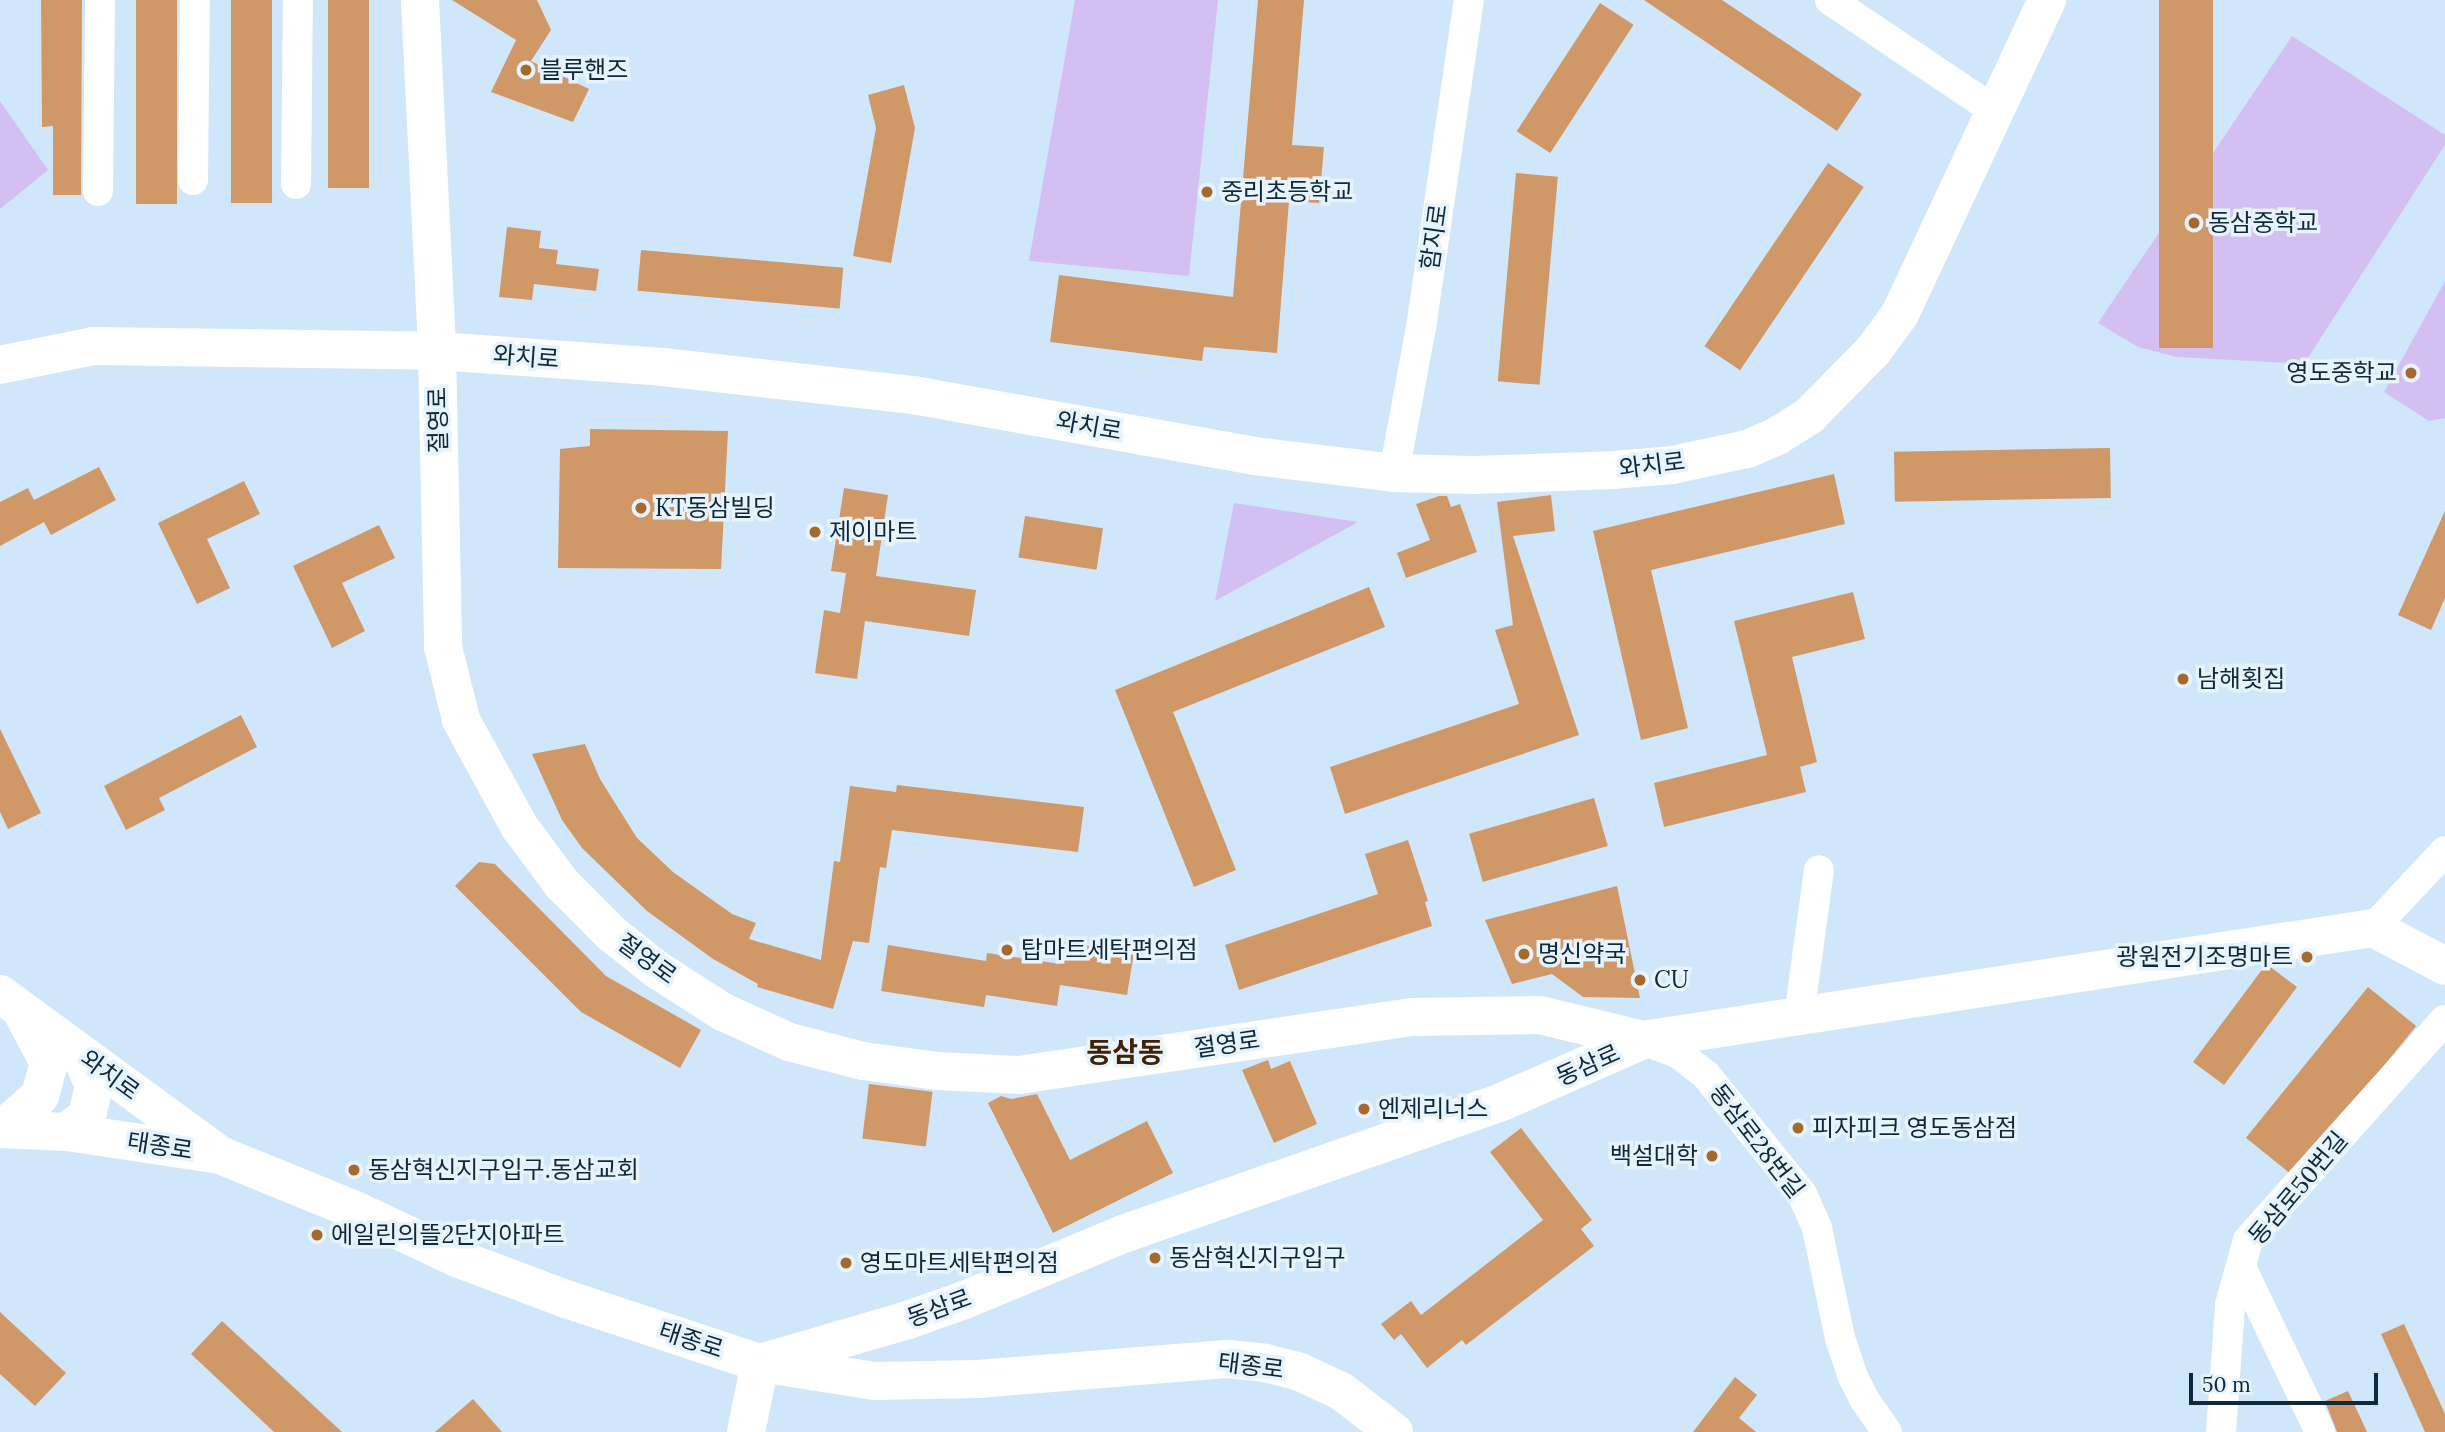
<!DOCTYPE html>
<html>
<head>
<meta charset="utf-8">
<style>
  body { margin:0 }
  #map { position:relative; width:2445px; height:1432px; overflow:hidden; background:#d0e7fb; font-family:Lora,"Noto Sans KR",serif }
  div>[style] { position:absolute }
  [style*='--x'] { left:calc(var(--x)*1px); top:calc(var(--y)*1px); width:calc(var(--w)*1px); rotate:calc(var(--a)*1deg) }
  .green>* { inset:0; background:#d4bff3 }
  .building>* { inset:0; background:#cf9866; transform-origin:0 0 }
  .minor>* { height:30px; margin:-15px; padding:0 15px; transform-origin:15px; border-radius:15px; background:#fff }
  .major>* { height:38px; margin:-19px; padding:0 19px; transform-origin:19px; border-radius:19px; background:#fff }
  .dots>* { width:19px; height:19px; translate:-50% -50%; box-sizing:border-box; border:4px solid #e7f3fd; border-radius:50% }
  span { translate:-50% -50%; white-space:nowrap; text-align:center; line-height:1.15; -webkit-text-stroke:7px #e7f3fd; paint-order:stroke }
  .poi-label { font-size:24px; color:#0f283a }
  .left { translate:0 -50%; text-align:left }
  .right { translate:-100% -50%; text-align:right }
  .street-label { font-size:24px; color:#0f283a }
  .quarter-label { font-size:28px; color:#402305; font-weight:700 }
  .scale { position:absolute; left:2189px; top:1373px; width:189px; height:32px; box-sizing:border-box; border:4px solid #0f283a; border-top:0; padding-left:9px; font-size:21px; line-height:24px; white-space:nowrap; color:#0f283a; -webkit-text-stroke:5px #e7f3fd; paint-order:stroke }
</style>
</head>
<body>
<div id="map">
  <div class="green">
    <i style="clip-path:polygon(1075px 0,1218px 0,1189px 276px,1029px 261px)"></i>
    <i style="clip-path:polygon(2292px 36px,2445px 135px,2445px 145px,2304px 364px,2177px 357px,2138px 347px,2098px 323px)"></i>
    <i style="clip-path:polygon(0 101px,48px 170px,0 209px)"></i>
    <i style="clip-path:polygon(2445px 281px,2445px 418px,2429px 421px,2384px 392px)"></i>
    <i style="clip-path:polygon(1234px 503px,1358px 522px,1215px 601px)"></i>
  </div>
  <div class="building">
    <i style="clip-path:polygon(41px 0,82px 0,81px 195px,53px 195px,53px 126px,42px 127px)"></i>
    <i style="left:136px;top:0;width:41px;height:204px"></i>
    <i style="left:231px;top:0;width:41px;height:203px"></i>
    <i style="left:328px;top:0;width:41px;height:188px"></i>
    <i style="clip-path:polygon(452px 0,537px 0,551px 30px,531px 61px,589px 89px,573px 122px,491px 92px,516px 40px)"></i>
    <i style="clip-path:polygon(1258px 0,1304px 0,1292px 145px,1324px 147px,1319px 203px,1289px 201px,1277px 353px,1204px 347px,1202px 361px,1050px 342px,1059px 275px,1233px 297px)"></i>
    <i style="clip-path:polygon(1644px 0,1722px 0,1862px 94px,1837px 131px)"></i>
    <i style="left:2159px;top:0;width:54px;height:348px"></i>
    <i style="left:1600px;top:3px;width:40px;height:153px;rotate:33deg"></i>
    <i style="clip-path:polygon(904px 85px,915px 128px,891px 263px,853px 256px,876px 128px,868px 95px)"></i>
    <i style="left:1828px;top:163px;width:43px;height:221px;rotate:34deg"></i>
    <i style="left:1516px;top:173px;width:42px;height:209px;rotate:5deg"></i>
    <i style="clip-path:polygon(507px 227px,541px 231px,539px 248px,558px 250px,556px 264px,599px 269px,596px 291px,534px 284px,532px 300px,499px 297px)"></i>
    <i style="left:641px;top:250px;width:203px;height:41px;rotate:5deg"></i>
    <i style="clip-path:polygon(590px 429px,728px 431px,721px 569px,558px 568px,560px 449px,590px 446px)"></i>
    <i style="left:2110px;top:448px;width:50px;height:216px;rotate:89deg"></i>
    <i style="clip-path:polygon(99px 467px,116px 500px,51px 535px,44px 522px,0 546px,0 502px,28px 488px,34px 500px)"></i>
    <i style="clip-path:polygon(1834px 474px,1845px 524px,1651px 570px,1688px 728px,1641px 740px,1593px 531px)"></i>
    <i style="clip-path:polygon(244px 481px,260px 514px,207px 539px,230px 588px,197px 604px,158px 523px)"></i>
    <i style="clip-path:polygon(844px 488px,888px 495px,876px 576px,976px 590px,969px 636px,865px 621px,857px 679px,815px 673px,824px 610px,840px 613px,846px 573px,831px 571px)"></i>
    <i style="clip-path:polygon(1551px 495px,1555px 531px,1513px 536px,1579px 735px,1345px 814px,1330px 767px,1519px 704px,1495px 630px,1513px 625px,1497px 502px)"></i>
    <i style="clip-path:polygon(1439px 496px,1447px 496px,1451px 507px,1460px 504px,1477px 552px,1406px 578px,1397px 553px,1430px 540px,1416px 504px)"></i>
    <i style="clip-path:polygon(2445px 511px,2445px 598px,2431px 630px,2398px 615px)"></i>
    <i style="left:1025px;top:516px;width:79px;height:42px;rotate:9deg"></i>
    <i style="clip-path:polygon(379px 525px,395px 558px,342px 583px,365px 631px,332px 648px,293px 566px)"></i>
    <i style="clip-path:polygon(1369px 587px,1385px 627px,1173px 712px,1236px 870px,1194px 887px,1115px 690px)"></i>
    <i style="clip-path:polygon(1853px 592px,1865px 639px,1792px 657px,1817px 762px,1800px 767px,1806px 792px,1664px 827px,1654px 783px,1767px 755px,1734px 621px)"></i>
    <i style="clip-path:polygon(241px 715px,257px 747px,159px 798px,165px 810px,126px 830px,104px 786px)"></i>
    <i style="clip-path:polygon(0 729px,41px 813px,8px 829px,0 812px)"></i>
    <i style="clip-path:polygon(585px 744px,600px 779px,637px 838px,673px 872px,732px 914px,756px 923px,749px 939px,821px 960px,834px 861px,840px 862px,850px 786px,896px 792px,897px 785px,1084px 807px,1078px 852px,892px 830px,886px 868px,880px 867px,869px 943px,853px 941px,833px 1009px,757px 987px,758px 984px,713px 959px,647px 911px,582px 848px,562px 820px,532px 754px)"></i>
    <i style="left:1594px;top:798px;width:50px;height:130px;rotate:74deg"></i>
    <i style="clip-path:polygon(1408px 840px,1428px 901px,1425px 902px,1432px 926px,1239px 990px,1225px 945px,1378px 894px,1365px 854px)"></i>
    <i style="clip-path:polygon(479px 862px,495px 864px,606px 976px,701px 1030px,680px 1068px,581px 1012px,455px 886px)"></i>
    <i style="clip-path:polygon(1617px 886px,1640px 998px,1583px 997px,1552px 974px,1512px 984px,1485px 920px)"></i>
    <i style="clip-path:polygon(1063px 942px,1134px 953px,1127px 995px,1060px 985px,1057px 1006px,986px 995px,984px 1007px,881px 991px,888px 945px,986px 961px,987px 953px,1060px 964px)"></i>
    <i style="clip-path:polygon(2269px 966px,2297px 987px,2224px 1085px,2193px 1062px,2264px 967px)"></i>
    <i style="left:2368px;top:987px;width:62px;height:194px;rotate:39deg"></i>
    <i style="clip-path:polygon(1268px 1060px,1271px 1069px,1290px 1061px,1317px 1124px,1274px 1143px,1242px 1070px)"></i>
    <i style="left:869px;top:1084px;width:64px;height:55px;rotate:7deg"></i>
    <i style="clip-path:polygon(1037px 1094px,1070px 1160px,1147px 1121px,1173px 1173px,1053px 1233px,988px 1103px,1001px 1096px,1011px 1099px)"></i>
    <i style="clip-path:polygon(1521px 1128px,1592px 1220px,1581px 1229px,1594px 1246px,1466px 1345px,1462px 1340px,1427px 1368px,1401px 1334px,1394px 1340px,1381px 1324px,1411px 1301px,1421px 1315px,1543px 1220px,1490px 1152px)"></i>
    <i style="clip-path:polygon(0 1312px,66px 1373px,35px 1406px,0 1374px)"></i>
    <i style="clip-path:polygon(222px 1321px,342px 1432px,274px 1432px,191px 1354px)"></i>
    <i style="clip-path:polygon(2404px 1324px,2445px 1414px,2445px 1432px,2425px 1432px,2381px 1334px)"></i>
    <i style="clip-path:polygon(1735px 1377px,1757px 1395px,1739px 1418px,1756px 1432px,1693px 1432px)"></i>
    <i style="clip-path:polygon(2348px 1391px,2367px 1432px,2337px 1432px,2325px 1401px)"></i>
    <i style="clip-path:polygon(473px 1399px,502px 1432px,435px 1432px)"></i>
  </div>
  <div class="minor">
    <i style="--x:1830;--y:0;--w:199;--a:33.9"></i>
    <i style="--x:193;--y:180;--w:180;--a:-89.4"></i>
    <i style="--x:296;--y:184;--w:184;--a:-89.4"></i>
    <i style="--x:98;--y:191;--w:191;--a:-89.4"></i>
    <i style="--x:1394;--y:473;--w:147;--a:-79.5"></i>
    <i style="--x:1421;--y:328;--w:331;--a:-81.7"></i>
    <i style="--x:2373;--y:928;--w:105;--a:-46.9"></i>
    <i style="--x:1799;--y:1016;--w:147;--a:-82.2"></i>
    <i style="--x:1643;--y:1040;--w:39;--a:21"></i>
    <i style="--x:1679;--y:1054;--w:34;--a:38"></i>
    <i style="--x:1706;--y:1075;--w:153;--a:51.1"></i>
    <i style="--x:1802;--y:1194;--w:37;--a:66"></i>
    <i style="--x:1817;--y:1228;--w:112;--a:78.2"></i>
    <i style="--x:1840;--y:1338;--w:41;--a:71.6"></i>
    <i style="--x:1853;--y:1377;--w:25;--a:63"></i>
    <i style="--x:1864;--y:1399;--w:40;--a:55.1"></i>
    <i style="--x:2241;--y:1267;--w:183;--a:64.4"></i>
    <i style="--x:2221;--y:1432;--w:127;--a:-85.9"></i>
    <i style="--x:2230;--y:1305;--w:67;--a:-74.5"></i>
    <i style="--x:2248;--y:1240;--w:295;--a:-48.2"></i>
  </div>
  <div class="major">
    <i style="--x:420;--y:0;--w:351;--a:87.2"></i>
    <i style="--x:437;--y:351;--w:296;--a:88.8"></i>
    <i style="--x:443;--y:647;--w:75;--a:76.1"></i>
    <i style="--x:461;--y:720;--w:121;--a:61.3"></i>
    <i style="--x:519;--y:826;--w:72;--a:53.4"></i>
    <i style="--x:562;--y:884;--w:71;--a:45"></i>
    <i style="--x:612;--y:934;--w:56;--a:38.5"></i>
    <i style="--x:656;--y:969;--w:80;--a:32.7"></i>
    <i style="--x:723;--y:1012;--w:72;--a:24.4"></i>
    <i style="--x:789;--y:1042;--w:76;--a:14.4"></i>
    <i style="--x:863;--y:1061;--w:76;--a:7.6"></i>
    <i style="--x:938;--y:1071;--w:81;--a:2.8"></i>
    <i style="--x:1019;--y:1075;--w:397;--a:-8.4"></i>
    <i style="--x:1412;--y:1017;--w:128;--a:-0.9"></i>
    <i style="--x:1540;--y:1015;--w:106;--a:13.6"></i>
    <i style="--x:0;--y:365;--w:95;--a:-11.5"></i>
    <i style="--x:93;--y:346;--w:344;--a:0.8"></i>
    <i style="--x:437;--y:351;--w:227;--a:4"></i>
    <i style="--x:663;--y:367;--w:252;--a:6.4"></i>
    <i style="--x:913;--y:395;--w:346;--a:10.1"></i>
    <i style="--x:1254;--y:456;--w:141;--a:6.9"></i>
    <i style="--x:1394;--y:473;--w:79;--a:1.5"></i>
    <i style="--x:1473;--y:475;--w:140;--a:-2"></i>
    <i style="--x:1613;--y:470;--w:59;--a:-4.8"></i>
    <i style="--x:1672;--y:465;--w:77;--a:-12"></i>
    <i style="--x:1747;--y:449;--w:33;--a:-23"></i>
    <i style="--x:1777;--y:436;--w:39;--a:-32"></i>
    <i style="--x:1810;--y:415;--w:90;--a:-45.5"></i>
    <i style="--x:1873;--y:351;--w:46;--a:-53.9"></i>
    <i style="--x:1900;--y:314;--w:347;--a:-64.9"></i>
    <i style="--x:0;--y:994;--w:268;--a:36.2"></i>
    <i style="--x:0;--y:1129;--w:67;--a:2.6"></i>
    <i style="--x:67;--y:1132;--w:155;--a:8.5"></i>
    <i style="--x:220;--y:1155;--w:148;--a:22.2"></i>
    <i style="--x:357;--y:1211;--w:113;--a:25.2"></i>
    <i style="--x:459;--y:1259;--w:114;--a:20.5"></i>
    <i style="--x:566;--y:1299;--w:204;--a:18.3"></i>
    <i style="--x:760;--y:1363;--w:116;--a:8.9"></i>
    <i style="--x:875;--y:1381;--w:103;--a:-1.1"></i>
    <i style="--x:978;--y:1379;--w:252;--a:-4.6"></i>
    <i style="--x:1229;--y:1359;--w:36;--a:6"></i>
    <i style="--x:1265;--y:1363;--w:36;--a:14"></i>
    <i style="--x:1300;--y:1372;--w:45;--a:24.9"></i>
    <i style="--x:1341;--y:1391;--w:67;--a:37.7"></i>
    <i style="--x:2;--y:1129;--w:50;--a:-41"></i>
    <i style="--x:40;--y:1096;--w:34;--a:-75"></i>
    <i style="--x:49;--y:1063;--w:53;--a:-118"></i>
    <i style="--x:67;--y:1132;--w:26;--a:-39"></i>
    <i style="--x:87;--y:1116;--w:31;--a:-77"></i>
    <i style="--x:94;--y:1086;--w:36;--a:-113"></i>
    <i style="--x:746;--y:1432;--w:70;--a:-78.5"></i>
    <i style="--x:760;--y:1363;--w:154;--a:-16.2"></i>
    <i style="--x:908;--y:1320;--w:63;--a:-19.6"></i>
    <i style="--x:967;--y:1299;--w:169;--a:-22.6"></i>
    <i style="--x:1123;--y:1234;--w:404;--a:-19.2"></i>
    <i style="--x:1504;--y:1101;--w:152;--a:-23.7"></i>
    <i style="--x:1643;--y:1040;--w:739;--a:-8.72"></i>
    <i style="--x:2373;--y:928;--w:81;--a:27.8"></i>
  </div>
  <div class="dots">
    <i style="left:526px;top:70px;background:#a5692b"></i>
    <i style="left:1207px;top:192px;background:#a5692b"></i>
    <i style="left:2194px;top:223px;background:#a5692b"></i>
    <i style="left:2411px;top:373px;background:#a5692b"></i>
    <i style="left:641px;top:508px;background:#a5692b"></i>
    <i style="left:815px;top:532px;background:#a5692b"></i>
    <i style="left:2183px;top:679px;background:#a5692b"></i>
    <i style="left:1007px;top:950px;background:#a5692b"></i>
    <i style="left:1524px;top:954px;background:#a5692b"></i>
    <i style="left:2307px;top:957px;background:#a5692b"></i>
    <i style="left:1640px;top:980px;background:#a5692b"></i>
    <i style="left:1364px;top:1109px;background:#a5692b"></i>
    <i style="left:1798px;top:1128px;background:#a5692b"></i>
    <i style="left:1712px;top:1156px;background:#a5692b"></i>
    <i style="left:354px;top:1170px;background:#a5692b"></i>
    <i style="left:317px;top:1235px;background:#a5692b"></i>
    <i style="left:1155px;top:1258px;background:#a5692b"></i>
    <i style="left:846px;top:1263px;background:#a5692b"></i>
  </div>
  <div class="poi-label">
    <span class="left" style="left:540px;top:70px">블루핸즈</span>
    <span class="left" style="left:1221px;top:192px">중리초등학교</span>
    <span class="left" style="left:2208px;top:223px">동삼중학교</span>
    <span class="right" style="left:2397px;top:373px">영도중학교</span>
    <span class="left" style="left:655px;top:508px">KT동삼빌딩</span>
    <span class="left" style="left:829px;top:532px">제이마트</span>
    <span class="left" style="left:2197px;top:679px">남해횟집</span>
    <span class="left" style="left:1021px;top:950px">탑마트세탁편의점</span>
    <span class="left" style="left:1538px;top:954px">명신약국</span>
    <span class="right" style="left:2293px;top:957px">광원전기조명마트</span>
    <span class="left" style="left:1654px;top:980px">CU</span>
    <span class="left" style="left:1378px;top:1109px">엔제리너스</span>
    <span class="left" style="left:1812px;top:1128px">피자피크 영도동삼점</span>
    <span class="right" style="left:1698px;top:1156px">백설대학</span>
    <span class="left" style="left:368px;top:1170px">동삼혁신지구입구.동삼교회</span>
    <span class="left" style="left:331px;top:1235px">에일린의뜰2단지아파트</span>
    <span class="left" style="left:1169px;top:1258px">동삼혁신지구입구</span>
    <span class="left" style="left:860px;top:1263px">영도마트세탁편의점</span>
  </div>
  <div class="street-label">
    <span style="left:1434px;top:237px;rotate:-82deg">함지로</span>
    <span style="left:526px;top:357px;rotate:4deg">와치로</span>
    <span style="left:438px;top:420px;rotate:-91deg">절영로</span>
    <span style="left:1089px;top:426px;rotate:10deg">와치로</span>
    <span style="left:1652px;top:465px;rotate:-7deg">와치로</span>
    <span style="left:647px;top:959px;rotate:36deg">절영로</span>
    <span style="left:1227px;top:1044px;rotate:-8deg">절영로</span>
    <span style="left:1588px;top:1065px;rotate:-24deg">동삼로</span>
    <span style="left:110px;top:1075px;rotate:36deg">와치로</span>
    <span style="left:1757px;top:1141px;rotate:52deg">동삼로28번길</span>
    <span style="left:160px;top:1146px;rotate:9deg">태종로</span>
    <span style="left:2298px;top:1188px;rotate:-50deg">동삼로50번길</span>
    <span style="left:939px;top:1308px;rotate:-20deg">동삼로</span>
    <span style="left:691px;top:1340px;rotate:18deg">태종로</span>
    <span style="left:1251px;top:1366px;rotate:7deg">태종로</span>
  </div>
  <div class="quarter-label">
    <span style="left:1125px;top:1052px">동삼동</span>
  </div>
  <div class="scale">50 m</div>
</div>
</body>
</html>
